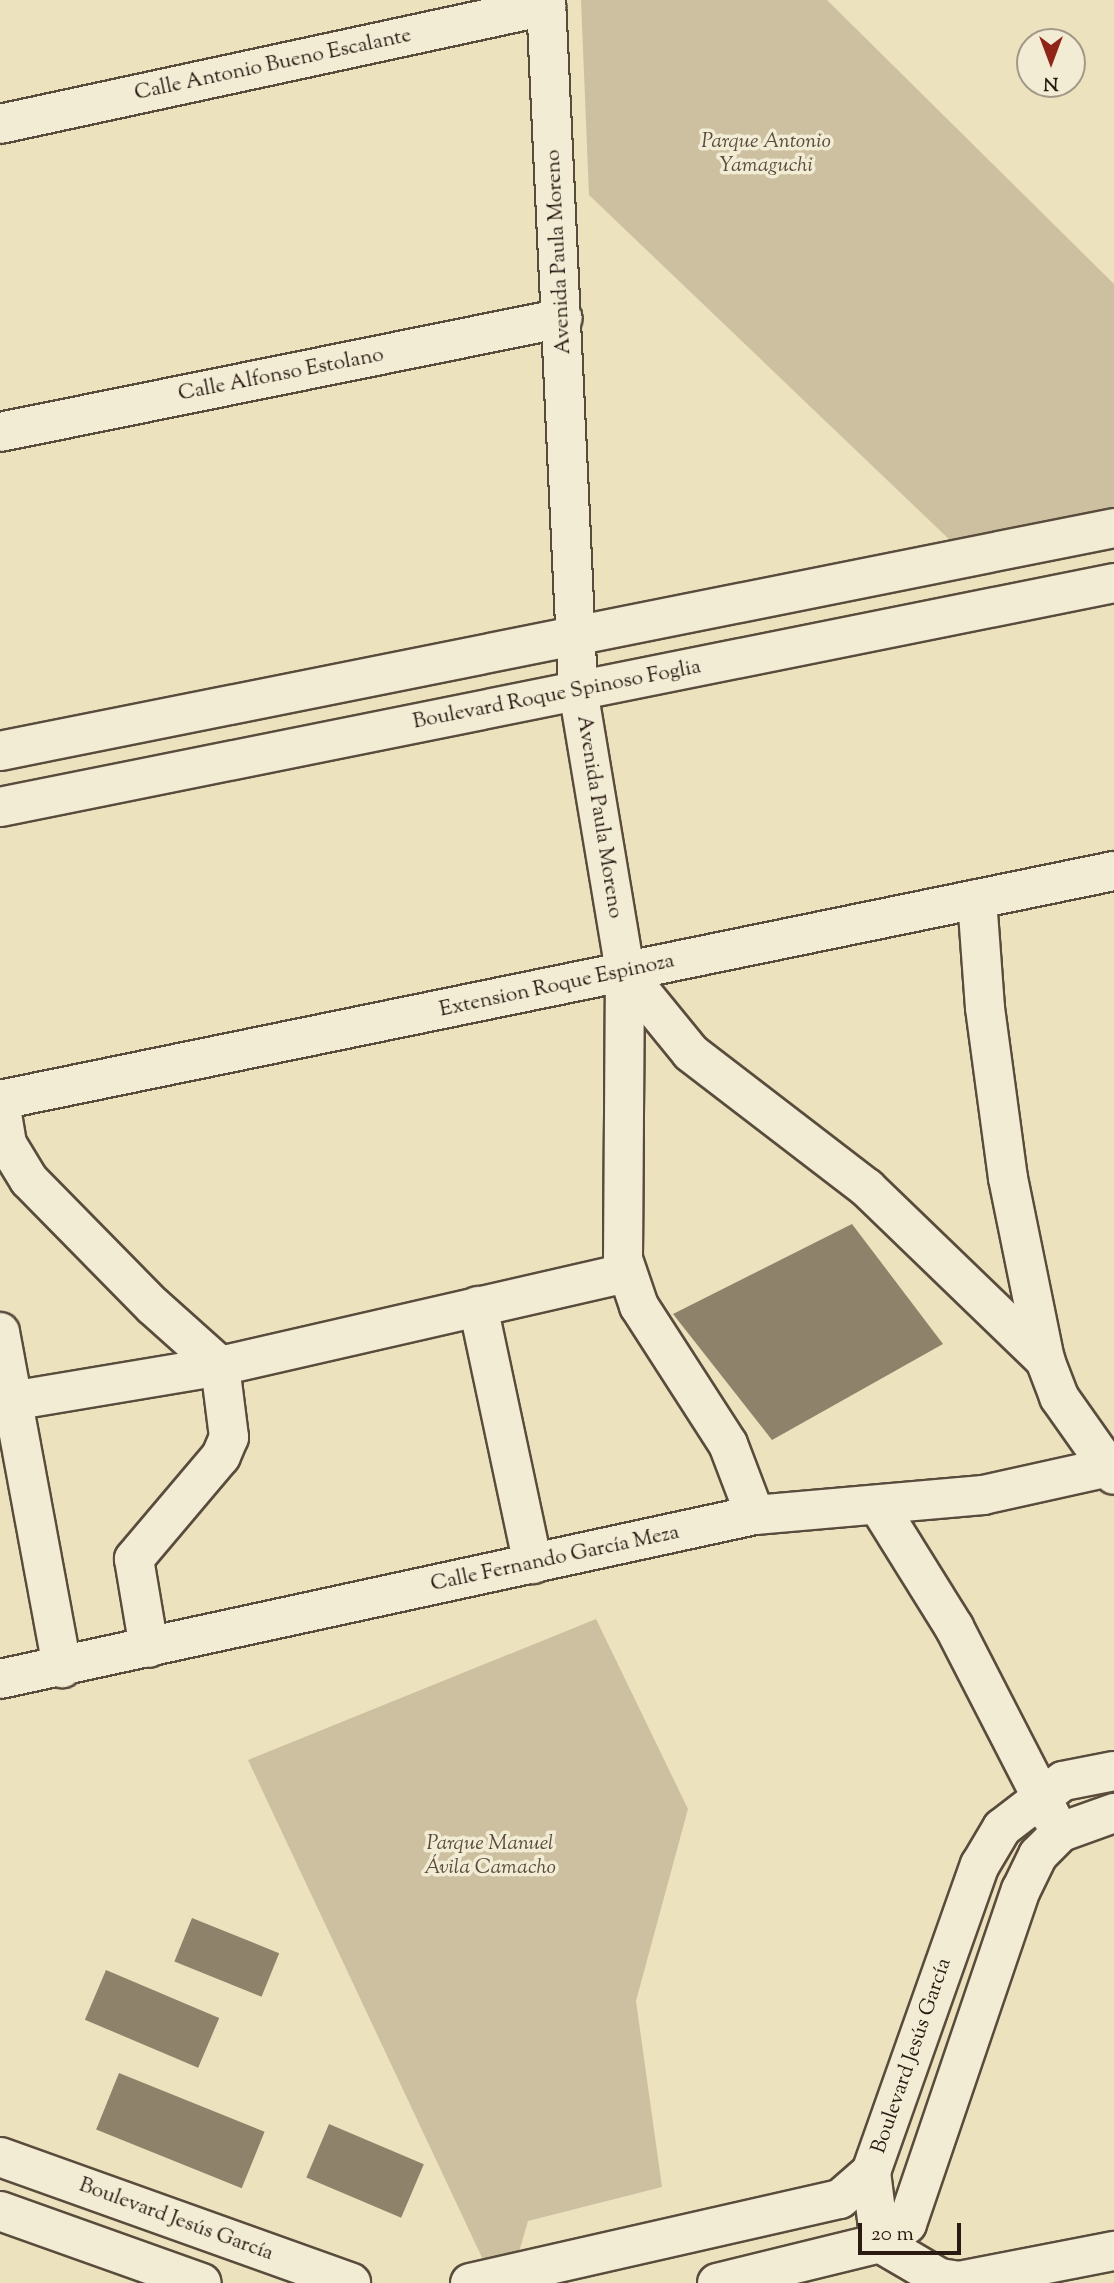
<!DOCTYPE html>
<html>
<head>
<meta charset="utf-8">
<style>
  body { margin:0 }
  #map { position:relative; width:1114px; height:2283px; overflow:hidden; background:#ede2be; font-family:"Sorts Mill Goudy",serif }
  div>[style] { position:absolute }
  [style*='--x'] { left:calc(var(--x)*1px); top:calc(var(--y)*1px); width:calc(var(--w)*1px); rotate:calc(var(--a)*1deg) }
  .green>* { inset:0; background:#ccc0a1 }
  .building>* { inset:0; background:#8f826b; transform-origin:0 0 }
  .roads { filter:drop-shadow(2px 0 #5a4c3d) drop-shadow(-2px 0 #5a4c3d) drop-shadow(0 2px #5a4c3d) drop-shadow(0 -2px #5a4c3d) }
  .minor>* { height:38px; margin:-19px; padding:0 19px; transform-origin:19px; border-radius:19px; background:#f3ecd5 }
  span { translate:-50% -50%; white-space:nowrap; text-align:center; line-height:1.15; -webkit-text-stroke:7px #f3ecd5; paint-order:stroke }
  .street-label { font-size:21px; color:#291a12 }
  .park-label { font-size:21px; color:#5a4c3d; font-style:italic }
  .north { position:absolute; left:1016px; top:28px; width:70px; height:70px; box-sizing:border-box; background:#f3ecd5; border:2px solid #a29887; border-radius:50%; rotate:180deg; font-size:19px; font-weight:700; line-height:28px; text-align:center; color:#291a12 }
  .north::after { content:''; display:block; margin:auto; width:24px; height:32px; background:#8f2418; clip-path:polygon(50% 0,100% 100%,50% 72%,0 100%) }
  .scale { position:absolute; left:858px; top:2223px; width:103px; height:32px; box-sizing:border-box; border:4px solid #291a12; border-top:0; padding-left:9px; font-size:21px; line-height:24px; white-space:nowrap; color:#291a12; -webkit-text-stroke:5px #f3ecd5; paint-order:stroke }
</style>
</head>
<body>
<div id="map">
  <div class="green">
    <i style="clip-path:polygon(581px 0,827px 0,1114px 284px,1114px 511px,953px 543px,589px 195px)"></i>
    <i style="clip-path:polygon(596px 1619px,688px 1809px,636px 2001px,662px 2187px,528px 2221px,519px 2252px,485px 2264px,248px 1760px)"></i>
  </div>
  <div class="building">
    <i style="clip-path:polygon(852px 1224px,943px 1344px,772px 1440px,673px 1314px)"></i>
    <i style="left:192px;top:1918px;width:94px;height:47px;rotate:22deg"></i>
    <i style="left:106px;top:1970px;width:123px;height:54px;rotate:23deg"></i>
    <i style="left:119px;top:2073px;width:157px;height:61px;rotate:22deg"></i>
    <i style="left:329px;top:2124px;width:103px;height:58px;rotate:23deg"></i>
  </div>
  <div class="roads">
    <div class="minor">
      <i style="--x:546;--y:0;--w:691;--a:87.34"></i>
      <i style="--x:578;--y:690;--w:286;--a:80.5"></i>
      <i style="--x:625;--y:972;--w:287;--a:90.4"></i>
      <i style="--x:623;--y:1259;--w:50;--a:71.2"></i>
      <i style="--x:639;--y:1306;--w:164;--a:57.2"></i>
      <i style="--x:728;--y:1444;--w:76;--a:69.2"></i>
      <i style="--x:0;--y:124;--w:559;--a:-12.2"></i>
      <i style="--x:0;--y:432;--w:574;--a:-11.45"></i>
      <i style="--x:0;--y:751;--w:1136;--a:-11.32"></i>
      <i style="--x:0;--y:807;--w:1136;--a:-11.37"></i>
      <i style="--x:977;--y:899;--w:109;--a:85.8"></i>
      <i style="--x:985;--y:1008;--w:172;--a:82.3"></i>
      <i style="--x:1008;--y:1178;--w:186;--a:78.5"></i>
      <i style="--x:1045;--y:1360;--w:40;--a:69"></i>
      <i style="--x:1059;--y:1397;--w:95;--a:54.8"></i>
      <i style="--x:625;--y:972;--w:104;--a:50.8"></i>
      <i style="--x:691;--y:1053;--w:222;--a:37.5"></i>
      <i style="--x:867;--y:1188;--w:248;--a:44"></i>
      <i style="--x:0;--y:1100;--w:1137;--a:-11.62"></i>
      <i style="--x:0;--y:1102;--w:43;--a:80.5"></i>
      <i style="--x:7;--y:1144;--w:42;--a:58.6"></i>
      <i style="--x:29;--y:1180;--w:177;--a:45.5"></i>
      <i style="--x:153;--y:1306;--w:90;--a:41.8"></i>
      <i style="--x:220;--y:1366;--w:72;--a:82.8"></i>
      <i style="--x:229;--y:1437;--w:21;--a:113"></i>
      <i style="--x:221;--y:1456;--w:135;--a:130.2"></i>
      <i style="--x:134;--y:1559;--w:90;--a:80.4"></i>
      <i style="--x:478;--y:1306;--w:264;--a:78"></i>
      <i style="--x:0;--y:1332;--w:342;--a:79.5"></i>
      <i style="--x:0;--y:1403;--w:223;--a:-9.5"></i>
      <i style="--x:220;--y:1366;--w:416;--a:-12.9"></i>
      <i style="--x:878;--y:1505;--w:144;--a:58.1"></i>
      <i style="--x:954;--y:1627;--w:215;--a:62.8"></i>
      <i style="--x:0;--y:1679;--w:773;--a:-12.26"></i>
      <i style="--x:755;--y:1515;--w:229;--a:-5"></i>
      <i style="--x:983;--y:1495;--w:134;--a:-12.5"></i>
      <i style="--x:0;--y:2157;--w:373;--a:19.7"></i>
      <i style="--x:871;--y:2172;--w:72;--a:82.8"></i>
      <i style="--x:880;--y:2243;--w:69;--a:30.3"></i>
      <i style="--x:940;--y:2278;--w:19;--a:9"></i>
      <i style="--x:959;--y:2281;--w:158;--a:-11"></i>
      <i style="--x:0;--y:2211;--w:214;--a:19.6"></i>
      <i style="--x:470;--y:2283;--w:379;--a:-12.8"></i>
      <i style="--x:840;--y:2199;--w:41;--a:-41.1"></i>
      <i style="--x:871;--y:2172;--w:326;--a:-70.5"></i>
      <i style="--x:980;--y:1865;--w:43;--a:-59.3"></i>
      <i style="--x:1002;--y:1828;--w:77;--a:-37.6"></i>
      <i style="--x:1063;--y:1781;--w:52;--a:-11.1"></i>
      <i style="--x:717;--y:2283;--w:168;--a:-13.8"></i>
      <i style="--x:880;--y:2243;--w:33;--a:-35"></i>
      <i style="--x:907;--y:2224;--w:353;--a:-71.2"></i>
      <i style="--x:1021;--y:1890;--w:39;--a:-64"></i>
      <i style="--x:1038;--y:1855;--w:33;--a:-45"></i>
      <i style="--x:1061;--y:1832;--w:56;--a:-19.7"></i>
    </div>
  </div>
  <div class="street-label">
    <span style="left:273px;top:65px;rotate:-12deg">Calle Antonio Bueno Escalante</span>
    <span style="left:559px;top:252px;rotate:-93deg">Avenida Paula Moreno</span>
    <span style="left:281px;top:375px;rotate:-11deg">Calle Alfonso Estolano</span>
    <span style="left:557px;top:695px;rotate:-11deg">Boulevard Roque Spinoso Foglia</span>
    <span style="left:599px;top:817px;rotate:81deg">Avenida Paula Moreno</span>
    <span style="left:557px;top:986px;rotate:-12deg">Extension Roque Espinoza</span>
    <span style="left:555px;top:1559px;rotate:-12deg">Calle Fernando García Meza</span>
    <span style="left:912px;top:2056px;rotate:-71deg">Boulevard Jesús García</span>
    <span style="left:176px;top:2220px;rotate:20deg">Boulevard Jesús García</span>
  </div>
  <div class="park-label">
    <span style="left:766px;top:154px">Parque Antonio<br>Yamaguchi</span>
    <span style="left:490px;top:1856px">Parque Manuel<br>Ávila Camacho</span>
  </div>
  <div class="north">N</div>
  <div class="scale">20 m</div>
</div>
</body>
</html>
